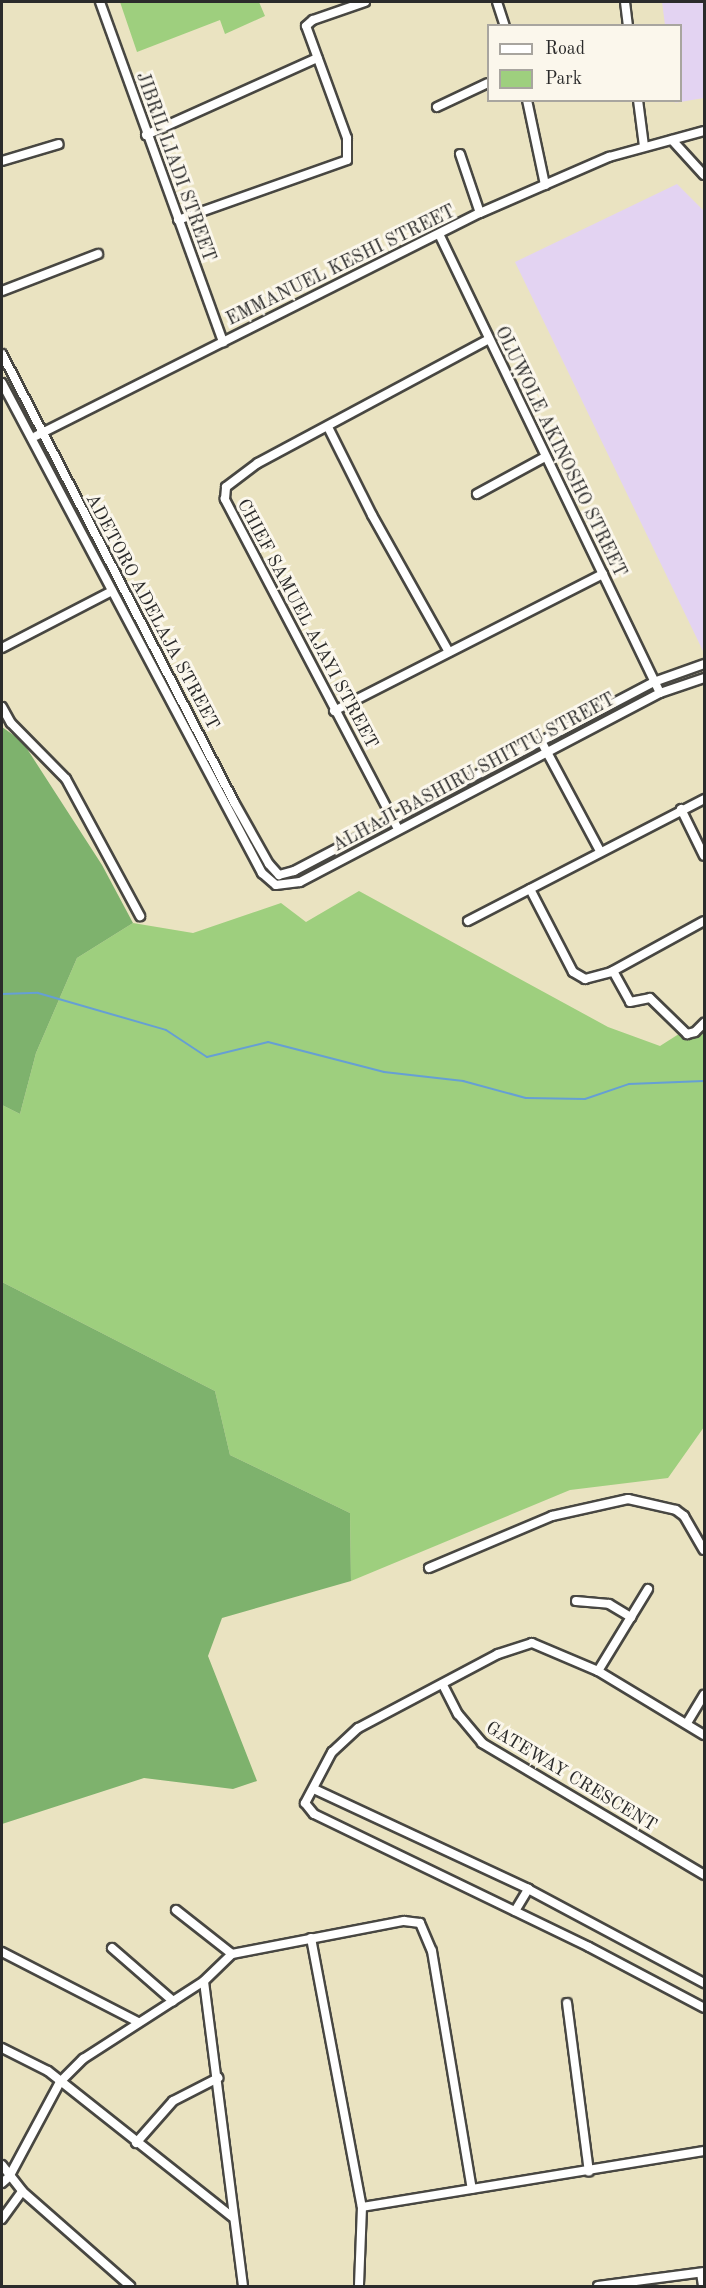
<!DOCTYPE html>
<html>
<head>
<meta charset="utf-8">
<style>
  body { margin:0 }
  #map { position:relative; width:706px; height:2288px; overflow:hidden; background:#eae3c1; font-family:"Old Standard TT",serif }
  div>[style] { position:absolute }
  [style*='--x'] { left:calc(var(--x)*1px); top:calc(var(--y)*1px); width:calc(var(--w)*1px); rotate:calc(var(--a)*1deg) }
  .built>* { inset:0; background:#e3d3f2 }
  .green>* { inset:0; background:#9ecf7e }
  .forest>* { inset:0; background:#7eb26d }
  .stream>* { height:2px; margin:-1px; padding:0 1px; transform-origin:1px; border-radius:1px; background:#669fd4 }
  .roads { filter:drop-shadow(2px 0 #484742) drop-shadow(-2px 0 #484742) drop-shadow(0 2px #484742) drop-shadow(0 -2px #484742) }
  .street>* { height:8px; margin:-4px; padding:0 4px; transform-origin:4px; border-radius:4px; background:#fff }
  span { translate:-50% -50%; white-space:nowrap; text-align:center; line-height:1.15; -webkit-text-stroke:6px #fbf7ec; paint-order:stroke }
  .street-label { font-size:18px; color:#2b2b2b }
  .frame { position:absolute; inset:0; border:3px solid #2b2b2b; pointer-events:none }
  .legend { position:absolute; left:487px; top:24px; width:195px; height:78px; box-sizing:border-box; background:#fbf7ec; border:2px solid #a8a59f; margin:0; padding:8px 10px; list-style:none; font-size:18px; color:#2b2b2b }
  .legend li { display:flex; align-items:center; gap:12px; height:30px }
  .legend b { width:30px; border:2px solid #a8a59f }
</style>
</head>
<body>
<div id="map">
  <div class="built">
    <i style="clip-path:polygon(662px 2px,704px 2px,704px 98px,674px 103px,680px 100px,680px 26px,665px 25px)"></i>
    <i style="clip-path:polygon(677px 184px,704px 211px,703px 651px,515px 262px)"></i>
  </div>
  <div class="green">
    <i style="clip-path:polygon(120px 2px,259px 2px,265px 16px,225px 34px,220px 20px,137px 52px)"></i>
    <i style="clip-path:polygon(359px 891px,608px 1027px,660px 1046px,704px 1018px,704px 1427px,668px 1478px,570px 1490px,351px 1581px,350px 1513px,230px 1455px,215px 1391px,2px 1282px,2px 1105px,20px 1114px,36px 1053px,77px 958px,133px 923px,193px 933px,281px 903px,306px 922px)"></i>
  </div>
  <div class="forest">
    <i style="clip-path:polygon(2px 727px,22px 741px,102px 865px,133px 923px,77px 958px,36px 1053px,20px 1114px,2px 1105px)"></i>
    <i style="clip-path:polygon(2px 1282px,215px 1391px,230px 1455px,350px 1513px,351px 1581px,222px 1618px,208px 1656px,257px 1781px,233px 1789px,144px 1778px,2px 1824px)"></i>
  </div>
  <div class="stream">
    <i style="--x:2;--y:994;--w:36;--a:-2"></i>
    <i style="--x:38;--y:993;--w:133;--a:16.1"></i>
    <i style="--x:166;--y:1030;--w:49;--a:33.4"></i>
    <i style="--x:207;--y:1057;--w:63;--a:-13.8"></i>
    <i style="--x:268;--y:1042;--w:120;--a:14.5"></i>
    <i style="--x:384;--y:1072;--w:80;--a:6.5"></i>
    <i style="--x:463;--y:1081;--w:65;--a:15.1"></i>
    <i style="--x:526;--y:1098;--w:59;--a:1"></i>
    <i style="--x:585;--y:1099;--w:46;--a:-18.8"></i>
    <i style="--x:629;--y:1084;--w:75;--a:-2.3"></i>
  </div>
  <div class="roads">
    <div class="street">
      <i style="--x:100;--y:2;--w:362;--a:70.1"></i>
      <i style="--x:497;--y:2;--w:25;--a:72"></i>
      <i style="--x:625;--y:2;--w:24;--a:83"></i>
      <i style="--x:527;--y:100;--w:87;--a:78"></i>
      <i style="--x:638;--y:100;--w:46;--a:82.6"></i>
      <i style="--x:437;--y:107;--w:56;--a:-25.2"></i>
      <i style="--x:146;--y:135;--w:188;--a:-24.2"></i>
      <i style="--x:672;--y:140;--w:47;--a:47.6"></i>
      <i style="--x:460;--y:154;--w:62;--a:71.3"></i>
      <i style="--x:2;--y:161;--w:59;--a:-16.6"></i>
      <i style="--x:178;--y:220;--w:179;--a:-19.5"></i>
      <i style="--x:347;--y:160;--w:22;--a:-90"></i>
      <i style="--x:347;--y:138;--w:119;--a:-110.1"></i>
      <i style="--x:306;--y:26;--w:9;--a:-41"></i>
      <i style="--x:313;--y:20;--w:55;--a:-19.1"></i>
      <i style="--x:440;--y:236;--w:507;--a:64.29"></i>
      <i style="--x:2;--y:291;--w:103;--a:-21.1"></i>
      <i style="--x:2;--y:354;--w:505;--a:62.62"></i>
      <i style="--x:234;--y:802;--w:71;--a:60.6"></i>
      <i style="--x:269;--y:864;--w:15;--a:48"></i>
      <i style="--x:279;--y:875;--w:16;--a:-15"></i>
      <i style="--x:294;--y:871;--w:407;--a:-27.7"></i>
      <i style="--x:654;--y:682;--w:53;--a:-19.8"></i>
      <i style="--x:2;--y:383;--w:555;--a:62.05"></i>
      <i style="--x:262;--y:873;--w:18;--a:41"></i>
      <i style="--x:276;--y:885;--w:24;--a:-7"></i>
      <i style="--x:300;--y:882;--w:407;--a:-27.7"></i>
      <i style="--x:660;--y:693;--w:46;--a:-18.8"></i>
      <i style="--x:328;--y:427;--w:98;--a:63.4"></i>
      <i style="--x:372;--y:515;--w:157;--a:60.7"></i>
      <i style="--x:36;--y:436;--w:497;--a:-26.7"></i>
      <i style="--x:480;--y:213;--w:141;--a:-23.5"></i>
      <i style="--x:609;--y:157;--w:98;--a:-15.3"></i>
      <i style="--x:477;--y:494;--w:77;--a:-28.6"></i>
      <i style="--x:2;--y:648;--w:124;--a:-27.4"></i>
      <i style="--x:2;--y:707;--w:18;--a:61"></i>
      <i style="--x:11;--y:723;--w:78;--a:45.5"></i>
      <i style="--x:66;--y:779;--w:156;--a:61.6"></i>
      <i style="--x:334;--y:711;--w:302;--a:-27"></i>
      <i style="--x:541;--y:741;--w:125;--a:61.8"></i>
      <i style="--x:681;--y:809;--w:52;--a:63.9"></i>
      <i style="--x:398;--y:829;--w:373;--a:-117.7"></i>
      <i style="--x:225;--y:499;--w:12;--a:-85"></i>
      <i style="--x:226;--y:487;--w:40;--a:-37"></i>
      <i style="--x:258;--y:463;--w:262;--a:-28.2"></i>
      <i style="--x:530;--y:889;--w:93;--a:62.6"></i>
      <i style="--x:573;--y:972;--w:14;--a:30"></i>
      <i style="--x:585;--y:979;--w:27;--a:-15"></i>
      <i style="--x:611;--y:972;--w:106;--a:-28.7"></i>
      <i style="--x:468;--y:921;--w:266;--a:-27.3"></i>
      <i style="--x:613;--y:971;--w:35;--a:61"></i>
      <i style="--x:630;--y:1002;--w:20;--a:-11"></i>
      <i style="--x:650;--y:998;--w:52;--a:44.2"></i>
      <i style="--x:687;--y:1034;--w:8;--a:-14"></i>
      <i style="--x:695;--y:1032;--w:13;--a:-45"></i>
      <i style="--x:429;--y:1568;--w:134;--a:-22.9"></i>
      <i style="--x:552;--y:1516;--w:78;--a:-12.6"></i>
      <i style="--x:628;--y:1499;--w:49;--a:12.9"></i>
      <i style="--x:676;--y:1510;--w:10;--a:37"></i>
      <i style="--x:684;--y:1516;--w:39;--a:60"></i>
      <i style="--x:576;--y:1601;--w:33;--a:5"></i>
      <i style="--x:609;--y:1604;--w:26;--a:31"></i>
      <i style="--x:598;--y:1671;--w:96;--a:-58.6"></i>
      <i style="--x:443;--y:1685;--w:33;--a:63"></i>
      <i style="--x:458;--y:1714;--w:38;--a:50"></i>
      <i style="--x:482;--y:1743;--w:258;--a:30.7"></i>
      <i style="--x:687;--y:1723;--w:33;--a:-59"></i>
      <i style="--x:704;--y:1735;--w:124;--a:-148.9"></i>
      <i style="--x:598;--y:1671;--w:72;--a:-157"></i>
      <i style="--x:532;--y:1643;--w:36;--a:162"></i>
      <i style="--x:498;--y:1654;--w:158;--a:152.1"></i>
      <i style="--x:358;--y:1728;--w:35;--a:137"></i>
      <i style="--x:332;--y:1752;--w:58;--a:117.9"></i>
      <i style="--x:305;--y:1803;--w:14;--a:51"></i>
      <i style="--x:314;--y:1814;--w:305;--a:25.8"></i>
      <i style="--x:589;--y:1947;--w:130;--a:27.9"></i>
      <i style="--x:314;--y:1789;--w:236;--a:25"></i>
      <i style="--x:528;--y:1889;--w:200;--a:28.1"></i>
      <i style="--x:176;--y:1910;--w:71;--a:38.2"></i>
      <i style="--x:515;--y:1911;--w:26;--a:-59"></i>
      <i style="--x:311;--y:1938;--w:274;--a:79.3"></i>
      <i style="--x:362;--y:2207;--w:79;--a:92.2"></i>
      <i style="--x:112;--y:1948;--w:81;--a:41"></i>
      <i style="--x:2;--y:1952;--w:153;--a:27.2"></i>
      <i style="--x:567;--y:2003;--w:170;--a:82.6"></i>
      <i style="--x:2;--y:2048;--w:51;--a:26.6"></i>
      <i style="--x:48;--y:2071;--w:235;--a:38.4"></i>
      <i style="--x:136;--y:2143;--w:56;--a:-48.6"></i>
      <i style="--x:173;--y:2101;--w:51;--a:-27.1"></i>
      <i style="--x:2;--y:2165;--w:33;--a:52"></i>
      <i style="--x:22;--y:2191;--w:144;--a:41.3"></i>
      <i style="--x:2;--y:2183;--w:9;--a:-41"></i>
      <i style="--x:9;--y:2177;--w:108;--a:-61.8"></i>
      <i style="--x:60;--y:2082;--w:33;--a:-45"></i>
      <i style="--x:83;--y:2059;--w:144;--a:-32.8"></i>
      <i style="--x:362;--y:2207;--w:347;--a:-9.3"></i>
      <i style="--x:2;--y:2219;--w:34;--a:-54"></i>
      <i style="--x:701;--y:2273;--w:13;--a:81"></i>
      <i style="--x:243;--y:2286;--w:307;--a:-97.3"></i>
      <i style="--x:204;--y:1981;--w:39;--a:-44"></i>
      <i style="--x:232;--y:1954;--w:175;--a:-10.9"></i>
      <i style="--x:404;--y:1921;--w:16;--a:7"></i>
      <i style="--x:420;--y:1923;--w:30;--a:67"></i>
      <i style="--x:432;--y:1951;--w:241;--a:80.5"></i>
      <i style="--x:598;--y:2286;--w:107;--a:-7.5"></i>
    </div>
  </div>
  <div class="street-label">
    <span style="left:175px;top:167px;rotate:70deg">JIBRIL LIADI STREET</span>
    <span style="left:341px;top:266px;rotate:-26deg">EMMANUEL KESHI STREET</span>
    <span style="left:560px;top:452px;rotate:64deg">OLUWOLE AKINOSHO STREET</span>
    <span style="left:152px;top:612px;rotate:62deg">ADETORO ADELAJA STREET</span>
    <span style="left:307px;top:624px;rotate:62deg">CHIEF SAMUEL AJAYI STREET</span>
    <span style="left:474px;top:773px;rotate:-28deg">ALHAJI BASHIRU SHITTU STREET</span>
    <span style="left:571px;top:1777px;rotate:31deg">GATEWAY CRESCENT</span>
  </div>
  <div class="frame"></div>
  <ul class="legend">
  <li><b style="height:8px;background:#fff"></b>Road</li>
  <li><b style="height:16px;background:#9ecf7e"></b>Park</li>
  </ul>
</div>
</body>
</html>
